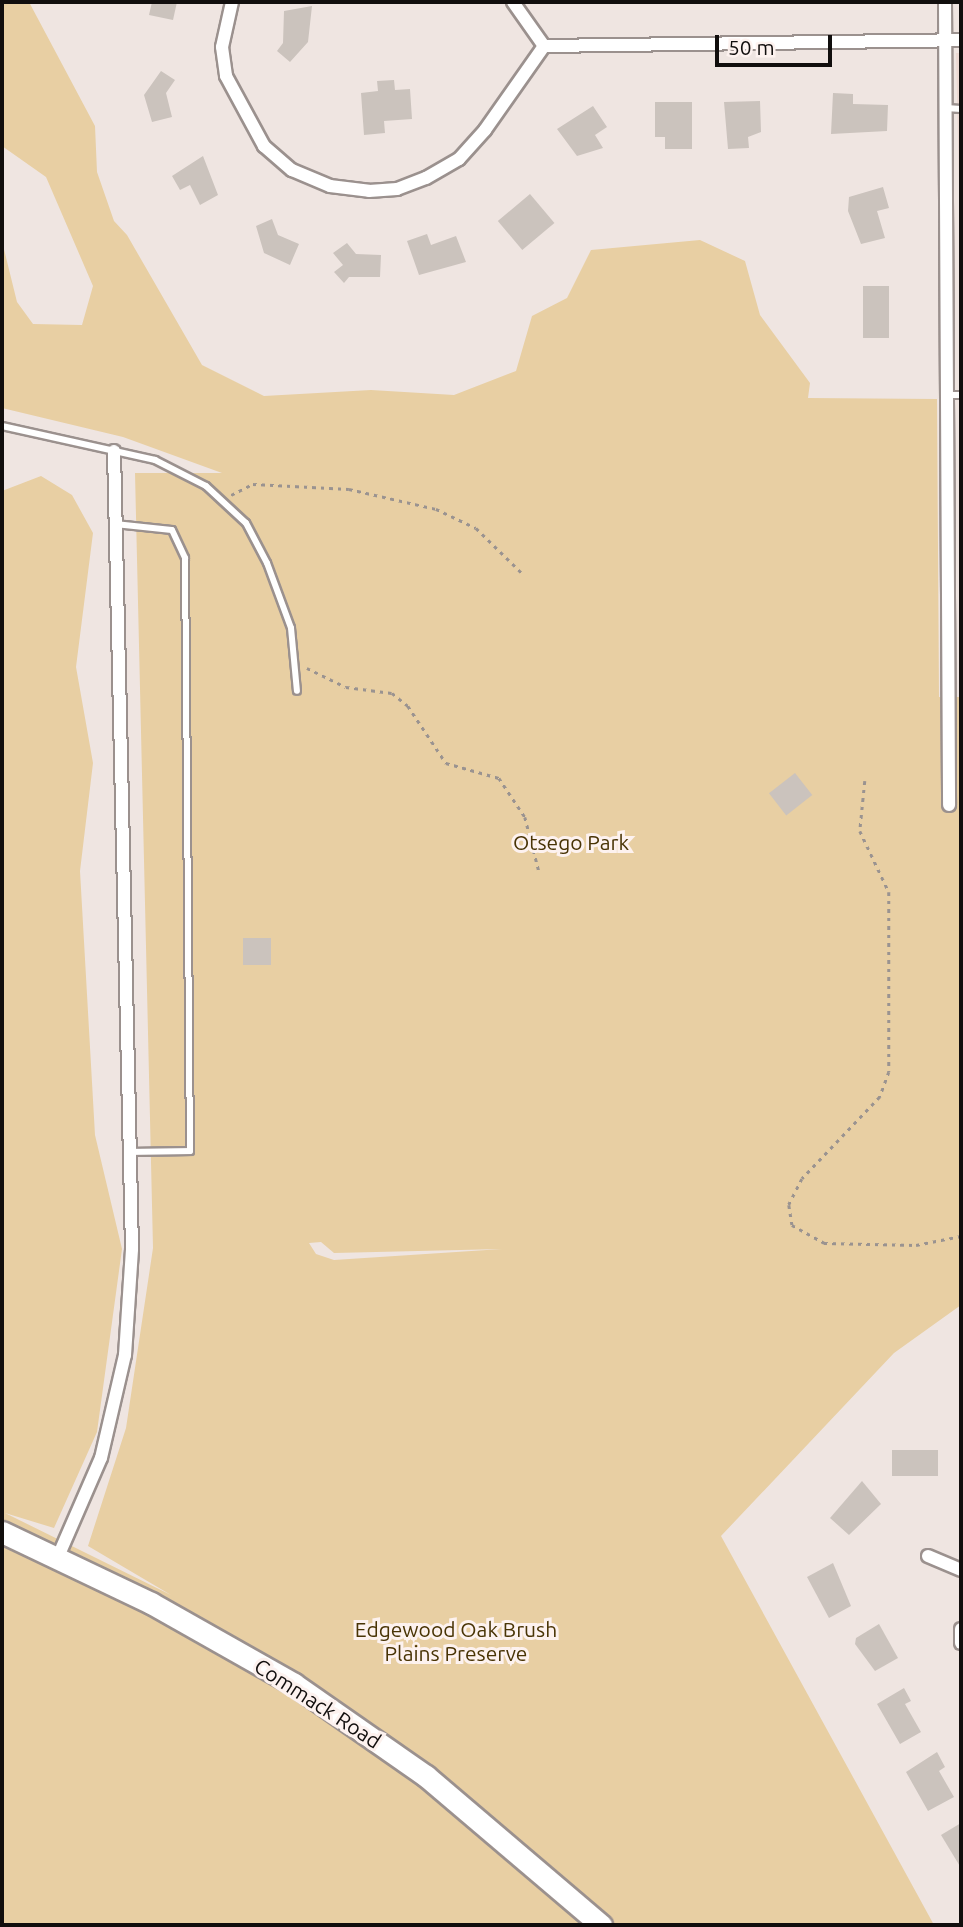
<!DOCTYPE html>
<html>
<head>
<meta charset="utf-8">
<style>
  body { margin:0 }
  #map { position:relative; width:963px; height:1927px; overflow:hidden; background:#efe5e1; font-family:Ubuntu,sans-serif }
  div>[style] { position:absolute }
  [style*='--x'] { left:calc(var(--x)*1px); top:calc(var(--y)*1px); width:calc(var(--w)*1px); rotate:calc(var(--a)*1deg) }
  .built>* { inset:0; background:#ebd8d2 }
  .green>* { inset:0; background:#e8cfa3 }
  .building>* { inset:0; background:#cbc3bd; transform-origin:0 0 }
  .path>* { height:2.5px; margin-top:-1.25px; transform-origin:0; background:repeating-linear-gradient(90deg,#9a9390 0 3.5px,transparent 0 8.5px) }
  .roads { filter:drop-shadow(2px 0 #9b918e) drop-shadow(-2px 0 #9b918e) drop-shadow(0 2px #9b918e) drop-shadow(0 -2px #9b918e) }
  .service>* { height:6px; margin:-3px; padding:0 3px; transform-origin:3px; border-radius:3px; background:#fff }
  .minor>* { height:12px; margin:-6px; padding:0 6px; transform-origin:6px; border-radius:6px; background:#fff }
  .primary>* { height:21px; margin:-10.5px; padding:0 10.5px; transform-origin:10.5px; border-radius:10.5px; background:#fff }
  span { translate:-50% -50%; white-space:nowrap; text-align:center; line-height:1.15; -webkit-text-stroke:6px #fdf2ef; paint-order:stroke }
  .park-label { font-size:21px; color:#493405 }
  .street-label { font-size:21px; color:#110e0d }
  .frame { position:absolute; inset:0; border:4px solid #110e0d; pointer-events:none }
  .scale { position:absolute; left:715px; top:35px; width:117px; height:32px; box-sizing:border-box; border:4px solid #110e0d; border-top:0; padding-left:9px; font-size:21px; line-height:24px; white-space:nowrap; color:#110e0d; -webkit-text-stroke:5px #fdf2ef; paint-order:stroke }
</style>
</head>
<body>
<div id="map">
  <div class="built">
    <i style="clip-path:polygon(956px 53px,961px 53px,961px 274px)"></i>
  </div>
  <div class="green">
    <i style="clip-path:polygon(evenodd,2px 2px,29px 2px,95px 126px,97px 172px,114px 221px,127px 235px,202px 365px,264px 396px,371px 390px,454px 395px,516px 371px,532px 316px,567px 298px,591px 250px,700px 240px,745px 261px,760px 315px,810px 383px,808px 398px,937px 399px,939px 697px,961px 697px,961px 1305px,894px 1353px,721px 1536px,934px 1925px,2px 1925px,2px 491px,41px 476px,72px 495px,93px 533px,76px 667px,93px 763px,80px 871px,95px 1135px,122px 1249px,97px 1432px,54px 1528px,5px 1513px,171px 1595px,88px 1546px,126px 1428px,153px 1248px,135px 473px,222px 473px,123px 437px,2px 408px,2px 241px,17px 302px,33px 324px,82px 325px,93px 286px,46px 177px,2px 146px,2px 2px,321px 1242px,334px 1253px,502px 1249px,334px 1260px,316px 1254px,309px 1243px,321px 1242px)"></i>
  </div>
  <div class="building">
    <i style="clip-path:polygon(152px 2px,177px 2px,173px 20px,149px 15px)"></i>
    <i style="clip-path:polygon(312px 6px,308px 42px,290px 62px,277px 51px,283px 43px,284px 11px)"></i>
    <i style="clip-path:polygon(161px 71px,175px 80px,166px 93px,172px 117px,152px 122px,144px 95px)"></i>
    <i style="clip-path:polygon(394px 80px,395px 90px,410px 89px,412px 119px,384px 121px,385px 133px,364px 135px,361px 93px,378px 91px,377px 81px)"></i>
    <i style="clip-path:polygon(833px 93px,853px 94px,853px 104px,888px 105px,887px 131px,831px 134px)"></i>
    <i style="clip-path:polygon(760px 101px,761px 132px,748px 137px,749px 148px,728px 149px,724px 102px)"></i>
    <i style="clip-path:polygon(655px 102px,692px 102px,692px 149px,665px 149px,665px 137px,655px 137px)"></i>
    <i style="clip-path:polygon(593px 106px,607px 127px,595px 135px,603px 148px,577px 156px,557px 129px)"></i>
    <i style="clip-path:polygon(203px 156px,218px 195px,200px 205px,190px 185px,180px 190px,172px 176px)"></i>
    <i style="clip-path:polygon(883px 187px,889px 208px,877px 211px,885px 238px,861px 244px,848px 211px,849px 197px)"></i>
    <i style="left:530px;top:194px;width:38px;height:42px;rotate:50deg"></i>
    <i style="clip-path:polygon(272px 219px,278px 235px,299px 244px,290px 265px,264px 253px,256px 226px)"></i>
    <i style="clip-path:polygon(427px 234px,431px 245px,456px 236px,466px 262px,419px 275px,407px 241px)"></i>
    <i style="clip-path:polygon(347px 243px,356px 254px,381px 255px,380px 277px,349px 277px,344px 283px,334px 272px,343px 265px,333px 253px)"></i>
    <i style="left:863px;top:286px;width:26px;height:52px"></i>
    <i style="left:795px;top:773px;width:28px;height:33px;rotate:52deg"></i>
    <i style="left:243px;top:938px;width:28px;height:27px"></i>
    <i style="left:892px;top:1450px;width:46px;height:26px"></i>
    <i style="clip-path:polygon(862px 1481px,881px 1504px,849px 1535px,830px 1518px)"></i>
    <i style="clip-path:polygon(833px 1563px,851px 1606px,829px 1618px,807px 1577px)"></i>
    <i style="clip-path:polygon(879px 1624px,898px 1658px,875px 1671px,855px 1644px,856px 1638px)"></i>
    <i style="clip-path:polygon(904px 1688px,911px 1701px,905px 1704px,921px 1732px,900px 1744px,877px 1704px)"></i>
    <i style="clip-path:polygon(937px 1752px,945px 1767px,939px 1771px,954px 1797px,928px 1811px,906px 1772px)"></i>
    <i style="clip-path:polygon(961px 1823px,961px 1868px,941px 1835px)"></i>
  </div>
  <div class="path">
    <i style="--x:231;--y:495;--w:25;--a:-27"></i>
    <i style="--x:253;--y:484;--w:96;--a:3"></i>
    <i style="--x:349;--y:489;--w:89;--a:12.9"></i>
    <i style="--x:436;--y:509;--w:44;--a:25.4"></i>
    <i style="--x:476;--y:528;--w:64;--a:44.4"></i>
    <i style="--x:307;--y:668;--w:43;--a:26"></i>
    <i style="--x:346;--y:687;--w:46;--a:7.4"></i>
    <i style="--x:392;--y:693;--w:21;--a:39"></i>
    <i style="--x:408;--y:706;--w:69;--a:56.3"></i>
    <i style="--x:446;--y:763;--w:55;--a:15.8"></i>
    <i style="--x:499;--y:778;--w:47;--a:56.3"></i>
    <i style="--x:525;--y:817;--w:56;--a:75.5"></i>
    <i style="--x:865;--y:781;--w:50;--a:95.7"></i>
    <i style="--x:860;--y:831;--w:68;--a:64.6"></i>
    <i style="--x:889;--y:892;--w:180;--a:90"></i>
    <i style="--x:889;--y:1072;--w:27;--a:110"></i>
    <i style="--x:880;--y:1097;--w:113;--a:133.6"></i>
    <i style="--x:802;--y:1179;--w:29;--a:117"></i>
    <i style="--x:789;--y:1205;--w:20;--a:81"></i>
    <i style="--x:792;--y:1225;--w:37;--a:29"></i>
    <i style="--x:824;--y:1243;--w:92;--a:1.2"></i>
    <i style="--x:916;--y:1245;--w:46;--a:-11.3"></i>
  </div>
  <div class="roads">
    <div class="service">
      <i style="--x:946;--y:108;--w:15;--a:4"></i>
      <i style="--x:947;--y:395;--w:14;--a:0"></i>
      <i style="--x:2;--y:426;--w:157;--a:12.5"></i>
      <i style="--x:155;--y:460;--w:57;--a:27"></i>
      <i style="--x:206;--y:486;--w:54;--a:42.8"></i>
      <i style="--x:246;--y:523;--w:45;--a:62.3"></i>
      <i style="--x:267;--y:563;--w:69;--a:69.7"></i>
      <i style="--x:291;--y:628;--w:63;--a:84.6"></i>
      <i style="--x:115;--y:524;--w:57;--a:6"></i>
      <i style="--x:172;--y:530;--w:31;--a:65"></i>
      <i style="--x:185;--y:558;--w:593;--a:89.52"></i>
      <i style="--x:190;--y:1151;--w:60;--a:179"></i>
    </div>
    <div class="minor">
      <i style="--x:232;--y:2;--w:46;--a:102.5"></i>
      <i style="--x:222;--y:47;--w:29;--a:82"></i>
      <i style="--x:226;--y:76;--w:80;--a:61.5"></i>
      <i style="--x:264;--y:146;--w:37;--a:41"></i>
      <i style="--x:292;--y:170;--w:41;--a:22.8"></i>
      <i style="--x:330;--y:186;--w:39;--a:7"></i>
      <i style="--x:369;--y:191;--w:28;--a:-4"></i>
      <i style="--x:397;--y:189;--w:31;--a:-21"></i>
      <i style="--x:426;--y:178;--w:38;--a:-30"></i>
      <i style="--x:459;--y:159;--w:39;--a:-48"></i>
      <i style="--x:485;--y:130;--w:103;--a:-54.9"></i>
      <i style="--x:544;--y:46;--w:54;--a:-125.2"></i>
      <i style="--x:945;--y:2;--w:803;--a:89.71"></i>
      <i style="--x:544;--y:46;--w:417;--a:-0.8"></i>
      <i style="--x:928;--y:1556;--w:36;--a:23"></i>
      <i style="--x:57;--y:1559;--w:110;--a:-66.5"></i>
      <i style="--x:101;--y:1458;--w:106;--a:-76.9"></i>
      <i style="--x:125;--y:1355;--w:106;--a:-86.2"></i>
      <i style="--x:132;--y:1249;--w:798;--a:-91.29"></i>
      <i style="--x:961;--y:1629;--w:14;--a:90"></i>
    </div>
    <div class="primary">
      <i style="--x:2;--y:1532;--w:165;--a:25.5"></i>
      <i style="--x:151;--y:1603;--w:164;--a:29.5"></i>
      <i style="--x:294;--y:1684;--w:161;--a:34.9"></i>
      <i style="--x:426;--y:1776;--w:230;--a:40.4"></i>
    </div>
  </div>
  <div class="park-label">
    <span style="left:571px;top:842px">Otsego Park</span>
    <span style="left:456px;top:1641px">Edgewood Oak Brush<br>Plains Preserve</span>
  </div>
  <div class="street-label">
    <span style="left:318px;top:1703px;rotate:33deg">Commack Road</span>
  </div>
  <div class="frame"></div>
  <div class="scale">50 m</div>
</div>
</body>
</html>
